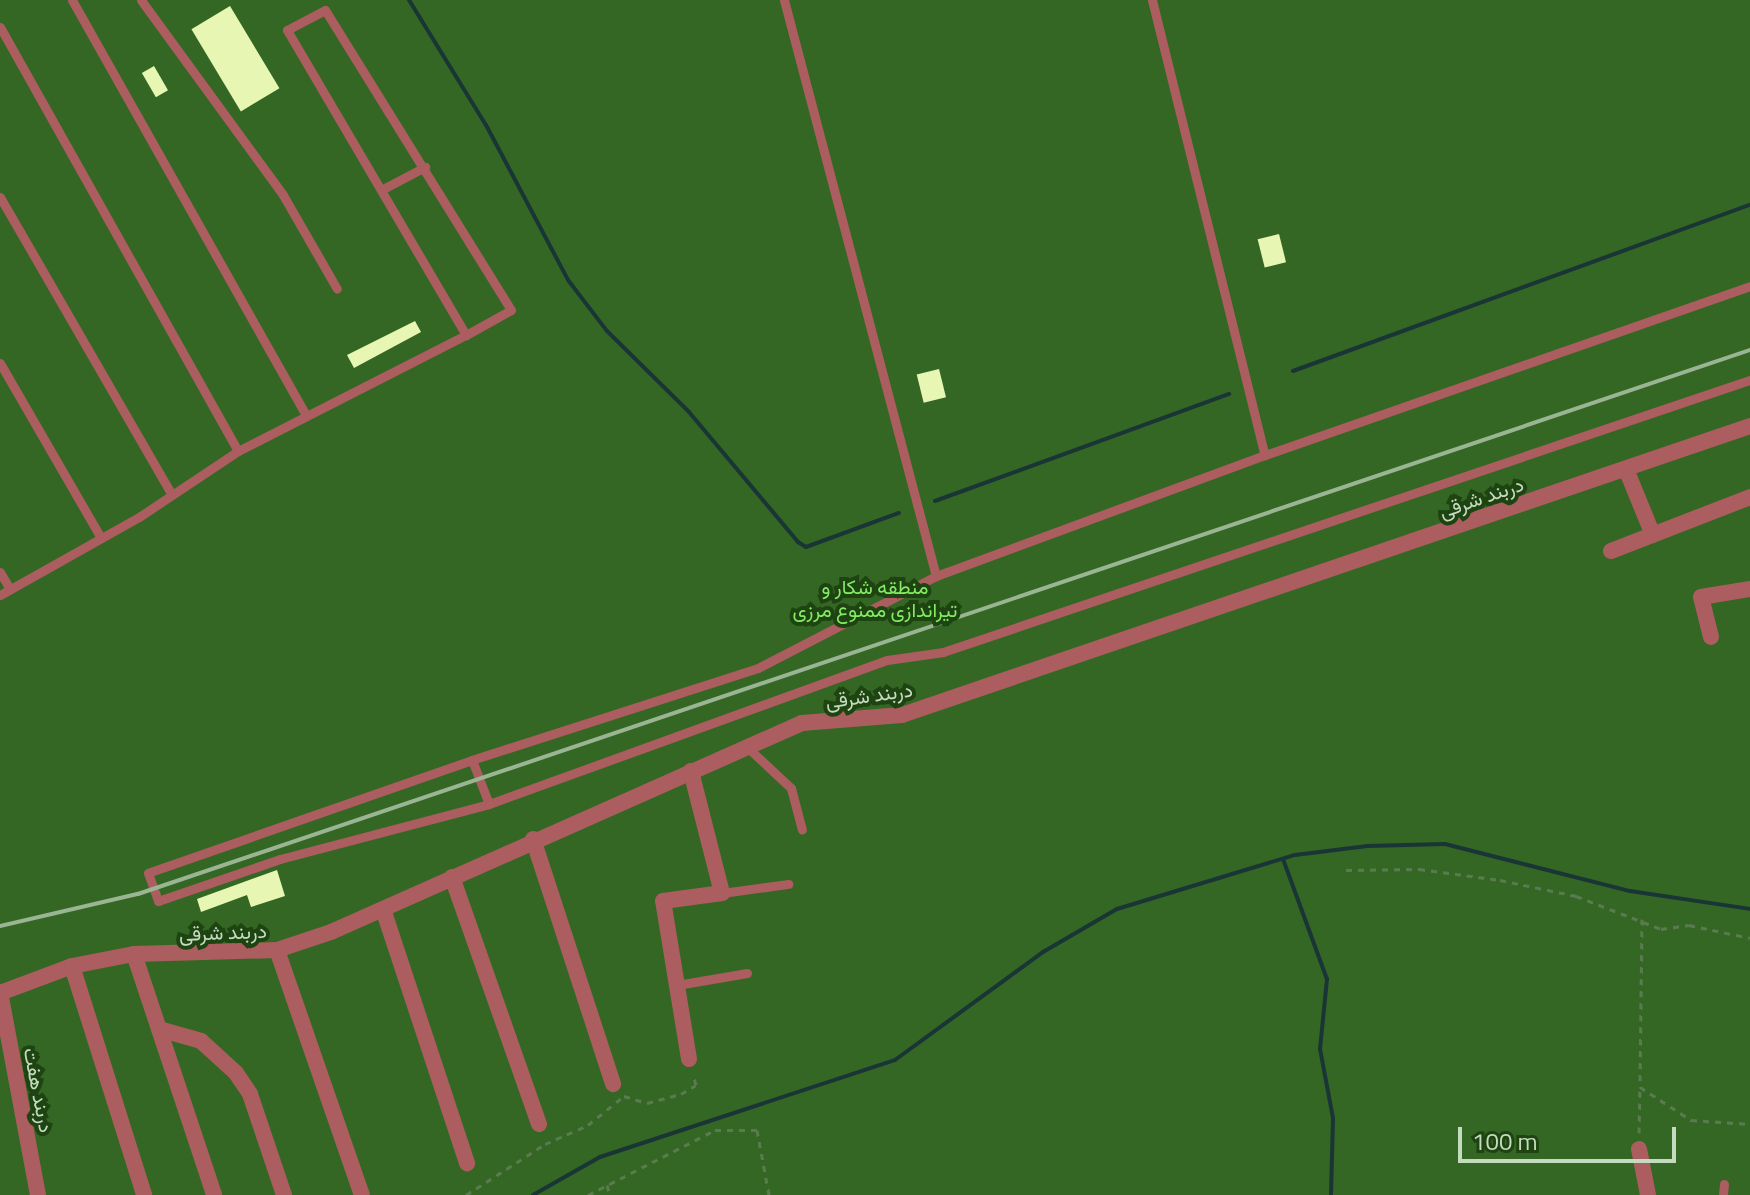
<!DOCTYPE html>
<html>
<head>
<meta charset="utf-8">
<style>
  body { margin:0 }
  #map { position:relative; width:1750px; height:1195px; overflow:hidden; background:#294f1d; font-family:"Titillium Web",Vazirmatn,sans-serif }
  div>[style] { position:absolute }
  [style*='--x'] { left:calc(var(--x)*1px); top:calc(var(--y)*1px); width:calc(var(--w)*1px); rotate:calc(var(--a)*1deg) }
  .green>* { inset:0; background:#346724; transform-origin:0 0 }
  .stream>* { height:4px; margin:-2px; padding:0 2px; transform-origin:2px; border-radius:2px; background:#1a3536 }
  .building>* { inset:0; background:#e7f7b3; transform-origin:0 0 }
  .path>* { height:3px; margin-top:-1.5px; transform-origin:0; background:repeating-linear-gradient(90deg,#5a7b50 0 6px,transparent 0 12px) }
  .lane>* { height:9px; margin:-4.5px; padding:0 4.5px; transform-origin:4.5px; border-radius:4.5px; background:#ac5d5f }
  .street>* { height:16px; margin:-8px; padding:0 8px; transform-origin:8px; border-radius:8px; background:#ac5d5f }
  .rail>* { height:4px; margin:-2px; padding:0 2px; transform-origin:2px; border-radius:2px; background:#9ab593 }
  span { translate:-50% -50%; white-space:nowrap; text-align:center; line-height:1.15; -webkit-text-stroke:8px #1e4412; paint-order:stroke }
  .street-label { font-size:20px; color:#c5dbbf }
  .park-label { font-size:20px; color:#84eb65 }
  .scale { position:absolute; left:1458px; top:1127px; width:218px; height:36px; box-sizing:border-box; border:4px solid #c5dbbf; border-top:0; padding-left:10px; font-size:24px; line-height:28px; white-space:nowrap; color:#c5dbbf; -webkit-text-stroke:6px #1e4412; paint-order:stroke }
</style>
</head>
<body>
<div id="map">
  <div class="green">
    <i style="left:0;top:0;width:1750px;height:1195px"></i>
  </div>
  <div class="stream">
    <i style="--x:409;--y:0;--w:147;--a:58.4"></i>
    <i style="--x:486;--y:125;--w:175;--a:62.1"></i>
    <i style="--x:568;--y:280;--w:64;--a:52.6"></i>
    <i style="--x:607;--y:331;--w:115;--a:44.6"></i>
    <i style="--x:689;--y:412;--w:170;--a:50"></i>
    <i style="--x:798;--y:542;--w:9;--a:32"></i>
    <i style="--x:806;--y:547;--w:99;--a:-20.1"></i>
    <i style="--x:1293;--y:371;--w:486;--a:-20"></i>
    <i style="--x:935;--y:501;--w:313;--a:-20"></i>
    <i style="--x:1283;--y:859;--w:128;--a:69.9"></i>
    <i style="--x:1327;--y:979;--w:70;--a:95.7"></i>
    <i style="--x:1320;--y:1049;--w:70;--a:79.3"></i>
    <i style="--x:1333;--y:1118;--w:77;--a:91.5"></i>
    <i style="--x:533;--y:1195;--w:77;--a:-29.6"></i>
    <i style="--x:600;--y:1157;--w:311;--a:-18.2"></i>
    <i style="--x:895;--y:1060;--w:183;--a:-36.1"></i>
    <i style="--x:1043;--y:952;--w:86;--a:-30.2"></i>
    <i style="--x:1117;--y:909;--w:186;--a:-16.9"></i>
    <i style="--x:1295;--y:855;--w:73;--a:-7.1"></i>
    <i style="--x:1367;--y:846;--w:78;--a:-1.5"></i>
    <i style="--x:1445;--y:844;--w:191;--a:14.3"></i>
    <i style="--x:1630;--y:891;--w:121;--a:8.5"></i>
  </div>
  <div class="building">
    <i style="left:230px;top:6px;width:96px;height:45px;rotate:59deg"></i>
    <i style="left:154px;top:66px;width:28px;height:14px;rotate:60deg"></i>
    <i style="left:1279px;top:234px;width:29px;height:22px;rotate:76deg"></i>
    <i style="clip-path:polygon(415px 321px,421px 332px,354px 368px,347px 355px)"></i>
    <i style="left:939px;top:369px;width:29px;height:23px;rotate:76deg"></i>
    <i style="clip-path:polygon(277px 870px,285px 896px,251px 907px,247px 895px,201px 912px,197px 899px)"></i>
  </div>
  <div class="path">
    <i style="--x:1346;--y:870;--w:73;--a:-0.8"></i>
    <i style="--x:1419;--y:869;--w:82;--a:7.7"></i>
    <i style="--x:1500;--y:880;--w:78;--a:11.9"></i>
    <i style="--x:1576;--y:896;--w:91;--a:21.2"></i>
    <i style="--x:1661;--y:929;--w:28;--a:-8"></i>
    <i style="--x:1689;--y:925;--w:62;--a:12"></i>
    <i style="--x:1642;--y:919;--w:168;--a:90.7"></i>
    <i style="--x:1640;--y:1087;--w:61;--a:32.9"></i>
    <i style="--x:1691;--y:1120;--w:59;--a:3.9"></i>
    <i style="--x:1639;--y:1133;--w:46;--a:-88.8"></i>
    <i style="--x:607;--y:1185;--w:10;--a:73"></i>
    <i style="--x:466;--y:1195;--w:94;--a:-32.8"></i>
    <i style="--x:545;--y:1144;--w:47;--a:-23.8"></i>
    <i style="--x:588;--y:1125;--w:46;--a:-38.9"></i>
    <i style="--x:624;--y:1096;--w:24;--a:17"></i>
    <i style="--x:647;--y:1103;--w:35;--a:-15"></i>
    <i style="--x:681;--y:1094;--w:17;--a:-31"></i>
    <i style="--x:696;--y:1085;--w:11;--a:-105"></i>
    <i style="--x:588;--y:1195;--w:143;--a:-27.1"></i>
    <i style="--x:715;--y:1130;--w:42;--a:0"></i>
    <i style="--x:757;--y:1130;--w:66;--a:79.5"></i>
  </div>
  <div class="lane">
    <i style="--x:72;--y:0;--w:477;--a:60.6"></i>
    <i style="--x:141;--y:0;--w:241;--a:53.9"></i>
    <i style="--x:283;--y:195;--w:108;--a:60.1"></i>
    <i style="--x:784;--y:0;--w:596;--a:75.22"></i>
    <i style="--x:936;--y:576;--w:351;--a:-20.2"></i>
    <i style="--x:1152;--y:0;--w:469;--a:76.1"></i>
    <i style="--x:1265;--y:455;--w:514;--a:-19.21"></i>
    <i style="--x:0;--y:27;--w:486;--a:60.7"></i>
    <i style="--x:381;--y:190;--w:50;--a:-27.6"></i>
    <i style="--x:0;--y:197;--w:344;--a:60"></i>
    <i style="--x:0;--y:363;--w:202;--a:60"></i>
    <i style="--x:0;--y:572;--w:20;--a:60"></i>
    <i style="--x:936;--y:576;--w:200;--a:152.7"></i>
    <i style="--x:758;--y:668;--w:300;--a:162.2"></i>
    <i style="--x:472;--y:760;--w:343;--a:160.8"></i>
    <i style="--x:148;--y:873;--w:30;--a:70"></i>
    <i style="--x:158;--y:901;--w:129;--a:-19"></i>
    <i style="--x:280;--y:859;--w:216;--a:-14.7"></i>
    <i style="--x:489;--y:804;--w:423;--a:-19.9"></i>
    <i style="--x:887;--y:660;--w:57;--a:-8.1"></i>
    <i style="--x:943;--y:652;--w:852;--a:-18.63"></i>
    <i style="--x:0;--y:595;--w:159;--a:-29.3"></i>
    <i style="--x:139;--y:517;--w:119;--a:-33.7"></i>
    <i style="--x:238;--y:451;--w:256;--a:-27"></i>
    <i style="--x:466;--y:335;--w:51;--a:-29.1"></i>
    <i style="--x:511;--y:310;--w:353;--a:-121.8"></i>
    <i style="--x:325;--y:10;--w:43;--a:152.2"></i>
    <i style="--x:287;--y:30;--w:354;--a:59.6"></i>
    <i style="--x:747;--y:747;--w:60;--a:43"></i>
    <i style="--x:791;--y:788;--w:43;--a:75.3"></i>
    <i style="--x:472;--y:760;--w:47;--a:68.9"></i>
    <i style="--x:722;--y:893;--w:67;--a:-7.8"></i>
    <i style="--x:677;--y:985;--w:71;--a:-9.7"></i>
    <i style="--x:1723;--y:1195;--w:11;--a:-85"></i>
  </div>
  <div class="street">
    <i style="--x:1626;--y:469;--w:71;--a:67.8"></i>
    <i style="--x:1611;--y:551;--w:149;--a:-21.2"></i>
    <i style="--x:1711;--y:637;--w:41;--a:-104"></i>
    <i style="--x:1701;--y:597;--w:50;--a:-9.3"></i>
    <i style="--x:533;--y:839;--w:258;--a:71.9"></i>
    <i style="--x:452;--y:877;--w:262;--a:70.6"></i>
    <i style="--x:383;--y:909;--w:268;--a:71.7"></i>
    <i style="--x:277;--y:950;--w:259;--a:70.9"></i>
    <i style="--x:134;--y:954;--w:254;--a:71.6"></i>
    <i style="--x:72;--y:966;--w:240;--a:72.5"></i>
    <i style="--x:0;--y:992;--w:207;--a:79.4"></i>
    <i style="--x:0;--y:993;--w:77;--a:-20.6"></i>
    <i style="--x:72;--y:966;--w:63;--a:-11"></i>
    <i style="--x:134;--y:954;--w:143;--a:-1.6"></i>
    <i style="--x:277;--y:950;--w:57;--a:-18.4"></i>
    <i style="--x:331;--y:932;--w:515;--a:-23.93"></i>
    <i style="--x:802;--y:723;--w:100;--a:-4.6"></i>
    <i style="--x:902;--y:715;--w:896;--a:-18.82"></i>
    <i style="--x:159;--y:1029;--w:44;--a:15.9"></i>
    <i style="--x:201;--y:1041;--w:47;--a:42.4"></i>
    <i style="--x:236;--y:1073;--w:25;--a:56"></i>
    <i style="--x:250;--y:1094;--w:107;--a:71.4"></i>
    <i style="--x:689;--y:1059;--w:160;--a:-99.3"></i>
    <i style="--x:663;--y:901;--w:60;--a:-7.7"></i>
    <i style="--x:722;--y:893;--w:126;--a:-104.3"></i>
    <i style="--x:1639;--y:1149;--w:47;--a:78.9"></i>
  </div>
  <div class="rail">
    <i style="--x:0;--y:926;--w:142;--a:-13.1"></i>
    <i style="--x:138;--y:894;--w:1701;--a:-18.65"></i>
  </div>
  <div class="street-label">
    <span style="left:1481px;top:497px;rotate:-19deg">دربند شرقی</span>
    <span style="left:869px;top:695px;rotate:-8deg">دربند شرقی</span>
    <span style="left:223px;top:932px;rotate:-2deg">دربند شرقی</span>
    <span style="left:39px;top:1090px;rotate:79deg">دربند هفت</span>
  </div>
  <div class="park-label">
    <span style="left:875px;top:598px">منطقه شکار و<br>تیراندازی ممنوع مرزی</span>
  </div>
  <div class="scale">100 m</div>
</div>
</body>
</html>
